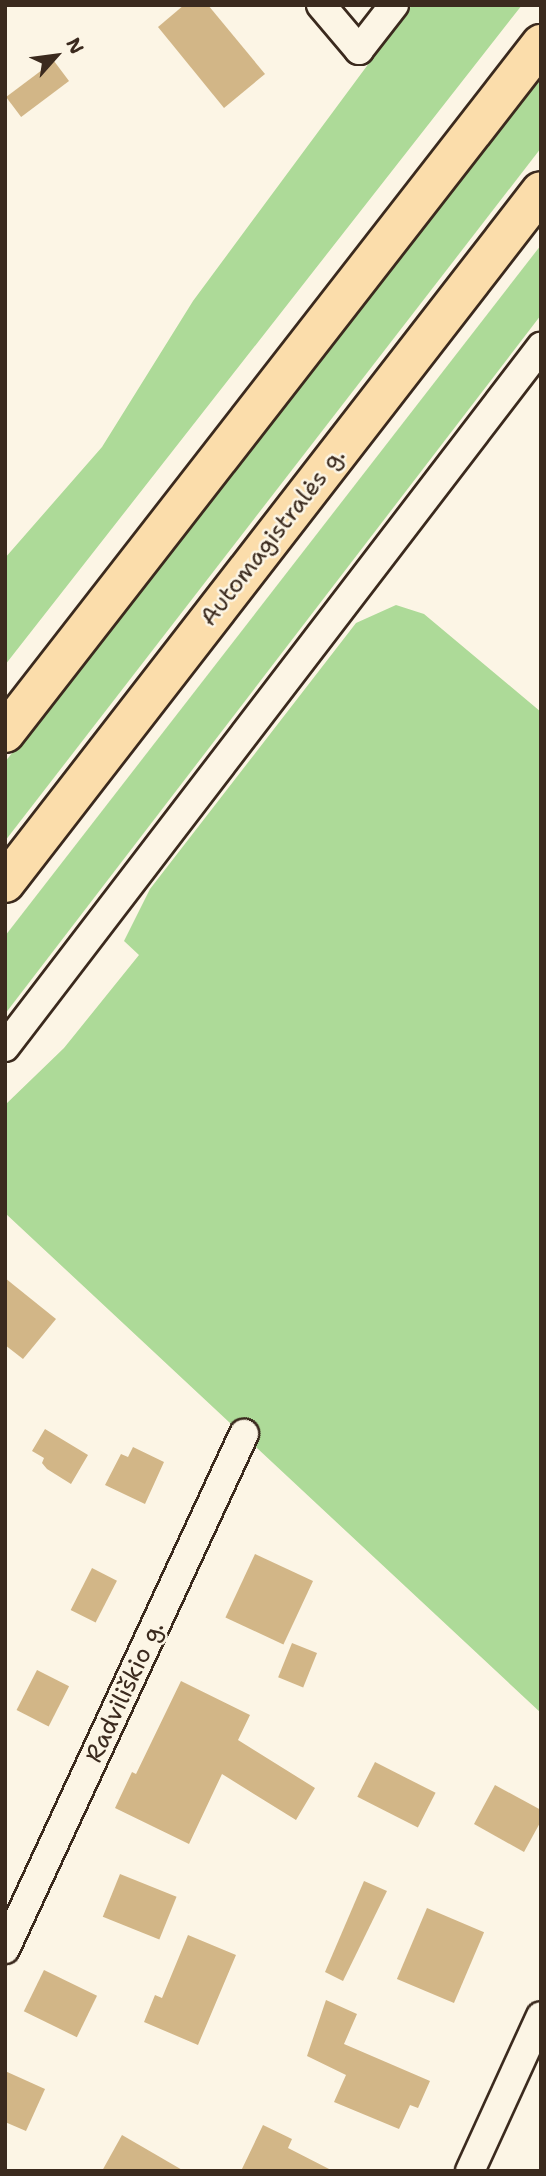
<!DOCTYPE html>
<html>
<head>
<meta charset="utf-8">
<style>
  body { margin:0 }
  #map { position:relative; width:546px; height:2176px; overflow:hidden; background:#fcf5e5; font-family:"Shantell Sans",sans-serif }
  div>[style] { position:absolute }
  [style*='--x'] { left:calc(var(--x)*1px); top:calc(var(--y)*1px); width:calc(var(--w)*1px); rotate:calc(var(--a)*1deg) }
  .green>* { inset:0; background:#adda98 }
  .building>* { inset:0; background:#d2b687; transform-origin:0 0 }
  .roads { filter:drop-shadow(2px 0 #3b2a1e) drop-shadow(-2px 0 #3b2a1e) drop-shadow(0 2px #3b2a1e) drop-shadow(0 -2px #3b2a1e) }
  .street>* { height:28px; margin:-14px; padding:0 14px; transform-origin:14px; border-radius:14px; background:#fcf5e5 }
  .highway>* { height:38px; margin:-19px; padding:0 19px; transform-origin:19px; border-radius:19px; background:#fbddab }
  span { translate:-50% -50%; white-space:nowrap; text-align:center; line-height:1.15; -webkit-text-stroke:5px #fcf5e5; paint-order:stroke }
  .street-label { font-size:24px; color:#3b2a1e }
  .frame { position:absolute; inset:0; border:7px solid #3b2a1e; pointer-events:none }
  .north { position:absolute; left:21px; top:21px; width:70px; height:70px; -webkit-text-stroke:5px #fcf5e5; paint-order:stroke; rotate:62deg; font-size:19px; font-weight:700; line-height:28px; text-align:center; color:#3b2a1e }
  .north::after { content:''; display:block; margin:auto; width:24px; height:32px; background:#3b2a1e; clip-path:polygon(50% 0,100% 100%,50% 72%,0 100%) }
</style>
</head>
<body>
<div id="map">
  <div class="green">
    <i style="clip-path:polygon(412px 5px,522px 5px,5px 665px,5px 558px,102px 447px,193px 301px)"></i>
    <i style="clip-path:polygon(541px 74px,541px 148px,5px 841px,5px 762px)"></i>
    <i style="clip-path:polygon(541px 245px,541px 315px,5px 1014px,5px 936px)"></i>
    <i style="clip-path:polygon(396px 605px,424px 614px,541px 712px,541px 1713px,5px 1213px,5px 1105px,64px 1048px,139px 955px,124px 941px,150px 889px,356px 623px)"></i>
  </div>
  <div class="building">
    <i style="clip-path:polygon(184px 5px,208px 5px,265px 74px,224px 108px,158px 27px)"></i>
    <i style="left:54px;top:61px;width:25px;height:60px;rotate:53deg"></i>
    <i style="clip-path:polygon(5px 1278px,56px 1319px,23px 1359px,5px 1345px)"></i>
    <i style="clip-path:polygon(45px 1429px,88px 1455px,71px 1484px,47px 1469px,42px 1463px,44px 1458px,32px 1451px)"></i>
    <i style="clip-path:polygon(133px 1447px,164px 1462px,145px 1504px,105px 1485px,121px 1454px,128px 1457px)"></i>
    <i style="left:255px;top:1554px;width:64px;height:70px;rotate:25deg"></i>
    <i style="left:92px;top:1568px;width:28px;height:47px;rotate:27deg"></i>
    <i style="left:292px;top:1643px;width:27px;height:37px;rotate:22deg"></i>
    <i style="left:37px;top:1670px;width:36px;height:45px;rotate:27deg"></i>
    <i style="clip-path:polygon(181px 1681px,250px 1715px,238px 1740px,315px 1788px,296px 1820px,222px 1774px,189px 1844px,115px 1808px,132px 1772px,136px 1774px)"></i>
    <i style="left:375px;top:1762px;width:68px;height:39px;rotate:27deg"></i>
    <i style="clip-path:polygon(495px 1785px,541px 1810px,541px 1821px,524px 1852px,474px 1824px)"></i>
    <i style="left:120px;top:1874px;width:61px;height:46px;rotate:22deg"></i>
    <i style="clip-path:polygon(364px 1881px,387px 1891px,343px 1981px,325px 1972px)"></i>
    <i style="left:427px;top:1908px;width:62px;height:77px;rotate:23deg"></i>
    <i style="clip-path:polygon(188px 1935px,236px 1955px,198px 2045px,144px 2022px,155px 1995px,162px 1998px)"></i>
    <i style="left:44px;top:1970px;width:59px;height:46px;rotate:26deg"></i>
    <i style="clip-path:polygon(326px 2000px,357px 2014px,344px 2044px,430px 2081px,418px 2108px,410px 2105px,399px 2129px,334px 2102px,346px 2075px,307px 2056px)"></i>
    <i style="clip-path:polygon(5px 2071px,45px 2089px,26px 2131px,5px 2122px)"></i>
    <i style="clip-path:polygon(263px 2125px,292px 2139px,288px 2148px,333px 2171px,241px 2171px)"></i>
    <i style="clip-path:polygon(122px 2135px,184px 2171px,102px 2171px)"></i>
  </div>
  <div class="roads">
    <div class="street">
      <i style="--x:321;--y:5;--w:59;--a:49.8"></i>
      <i style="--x:359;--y:50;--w:57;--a:-52.1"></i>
      <i style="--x:5;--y:1047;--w:882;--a:-52.56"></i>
      <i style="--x:5;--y:1949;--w:568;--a:-65.11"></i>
      <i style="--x:470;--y:2171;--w:170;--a:-65.4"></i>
    </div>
    <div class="highway">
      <i style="--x:5;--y:733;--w:873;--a:-52.12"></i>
      <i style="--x:5;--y:883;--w:875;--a:-52.24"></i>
    </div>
  </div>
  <div class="street-label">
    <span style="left:273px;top:537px;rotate:-52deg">Automagistralės g.</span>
    <span style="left:125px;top:1692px;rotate:-65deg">Radviliškio g.</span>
  </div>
  <div class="frame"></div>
  <div class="north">N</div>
</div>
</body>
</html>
